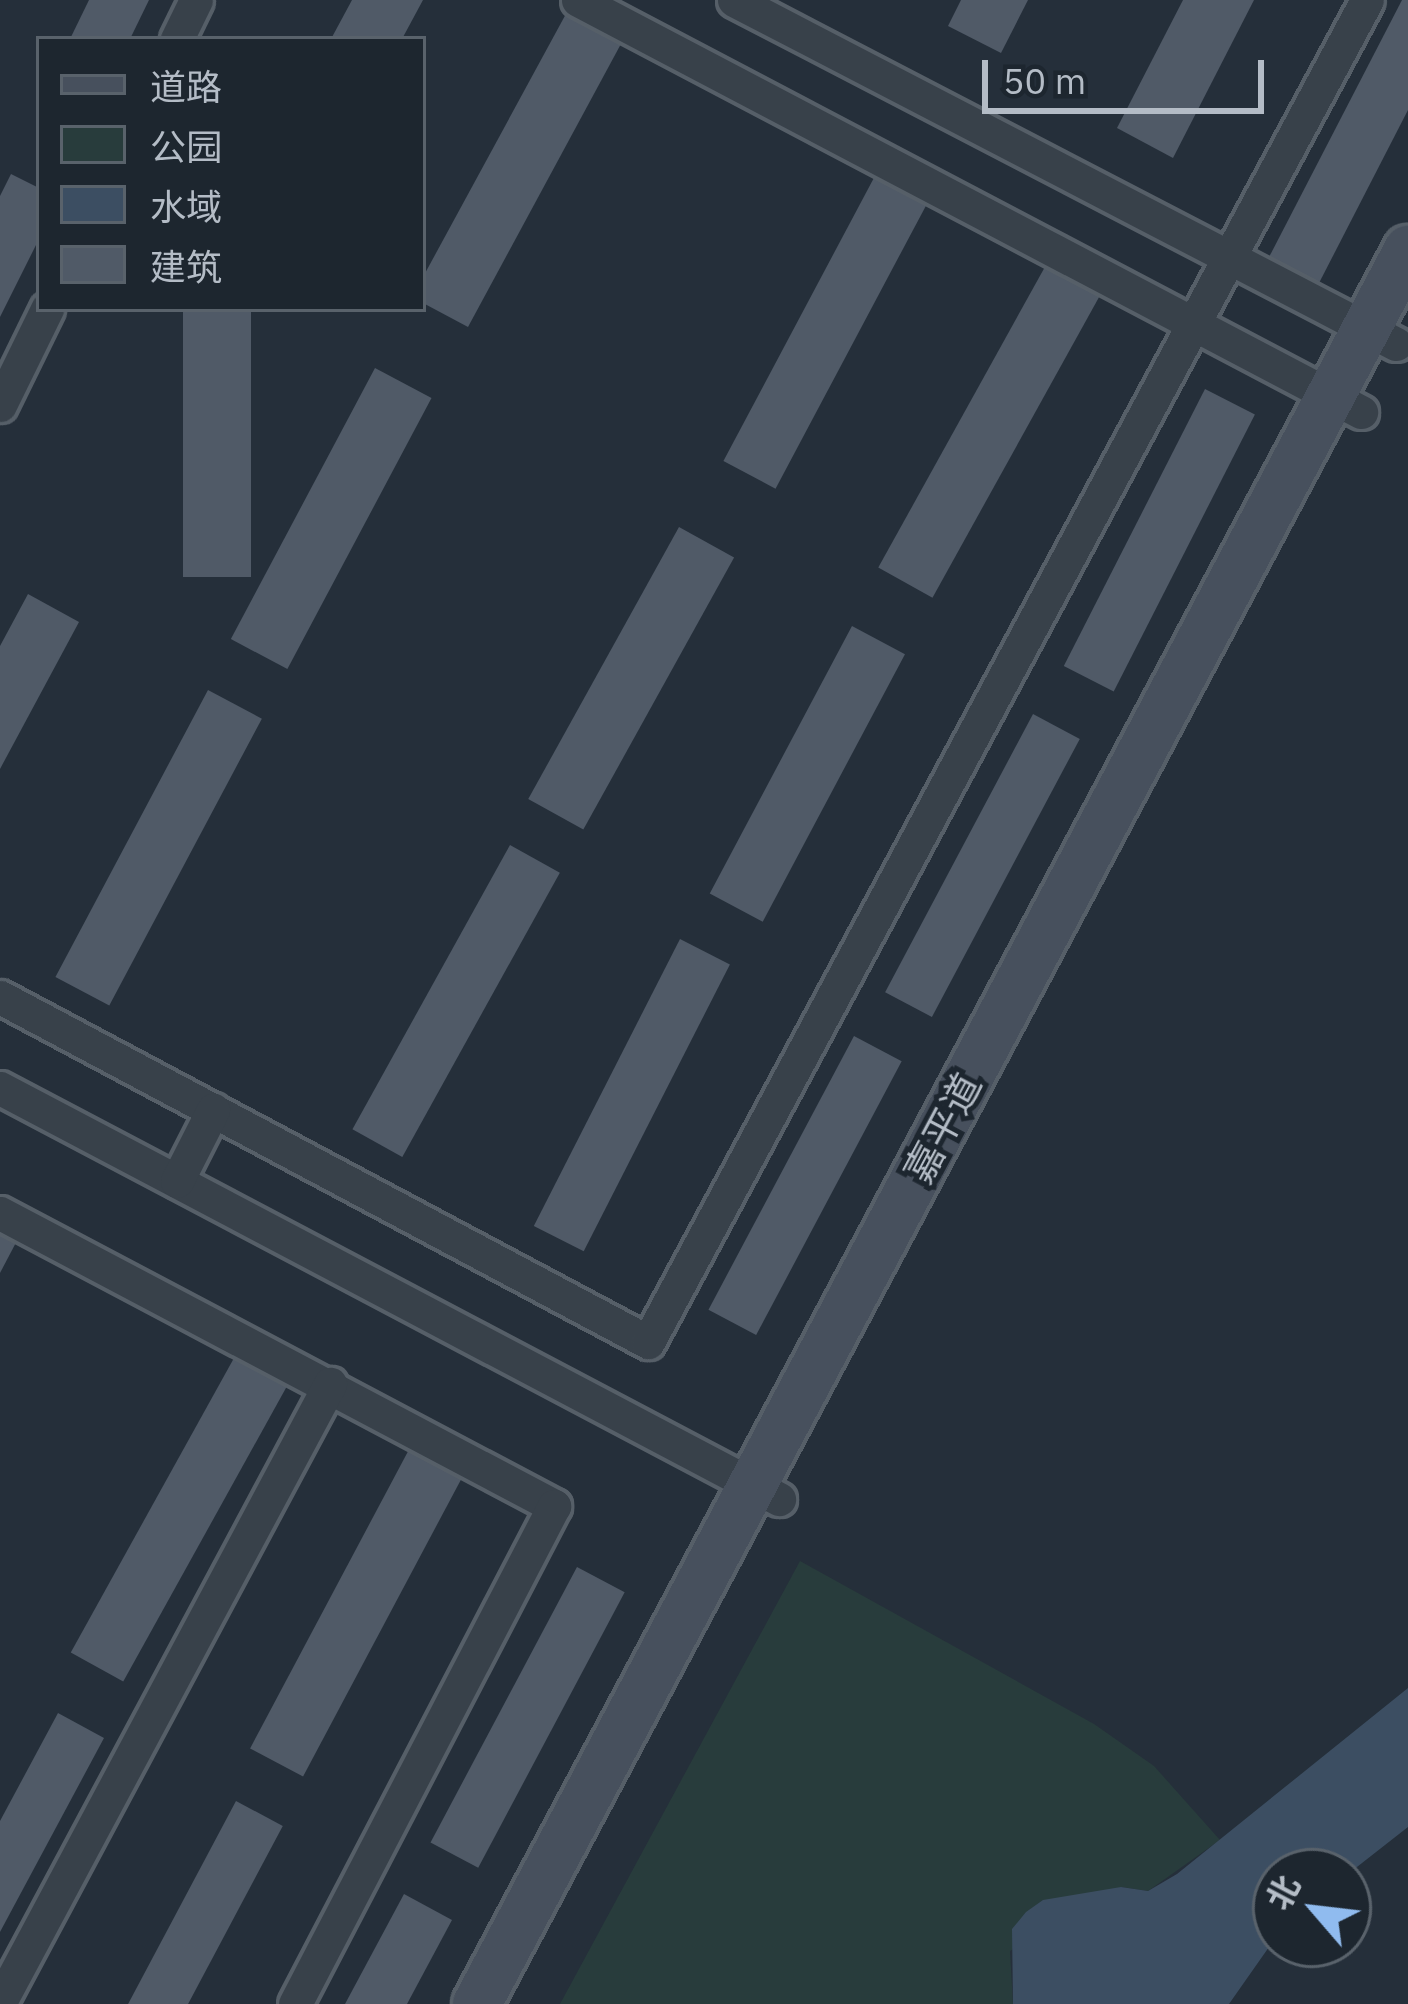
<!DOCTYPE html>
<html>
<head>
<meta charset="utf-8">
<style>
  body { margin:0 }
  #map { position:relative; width:1408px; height:2004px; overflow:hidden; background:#252f3a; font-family:"IBM Plex Sans","Noto Sans SC",sans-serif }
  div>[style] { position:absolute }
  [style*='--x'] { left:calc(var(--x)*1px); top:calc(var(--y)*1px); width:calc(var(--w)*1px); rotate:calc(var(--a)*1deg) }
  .green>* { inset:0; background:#283c3c }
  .water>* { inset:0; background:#3c4e62 }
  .building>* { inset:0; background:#505a67; transform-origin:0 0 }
  .roads { filter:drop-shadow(3px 0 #565f68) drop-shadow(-3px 0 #565f68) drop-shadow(0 3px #565f68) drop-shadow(0 -3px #565f68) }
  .street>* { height:33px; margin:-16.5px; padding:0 16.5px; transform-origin:16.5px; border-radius:16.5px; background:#38414a }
  .secondary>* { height:48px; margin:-24px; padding:0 24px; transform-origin:24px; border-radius:24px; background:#47505d }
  span { translate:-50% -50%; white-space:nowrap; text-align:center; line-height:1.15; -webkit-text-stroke:10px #1d262f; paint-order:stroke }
  .street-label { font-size:39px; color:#b4bcc6 }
  .legend { position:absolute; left:36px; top:36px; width:390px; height:276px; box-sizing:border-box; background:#1d262f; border:3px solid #59626b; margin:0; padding:15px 21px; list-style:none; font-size:36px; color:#b4bcc6 }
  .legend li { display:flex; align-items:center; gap:24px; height:60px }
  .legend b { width:60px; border:3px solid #59626b }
  .north { position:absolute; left:1252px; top:1848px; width:120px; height:120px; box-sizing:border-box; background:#1d262f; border:3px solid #59626b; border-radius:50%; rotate:298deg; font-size:33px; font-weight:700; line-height:48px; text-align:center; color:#b4bcc6 }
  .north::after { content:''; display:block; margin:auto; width:42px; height:54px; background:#90bbef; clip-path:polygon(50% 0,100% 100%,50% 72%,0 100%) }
  .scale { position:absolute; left:982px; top:60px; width:282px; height:54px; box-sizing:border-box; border:6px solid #b4bcc6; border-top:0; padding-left:15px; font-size:36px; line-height:42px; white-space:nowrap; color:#b4bcc6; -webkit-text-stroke:9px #1d262f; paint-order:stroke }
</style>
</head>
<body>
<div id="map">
  <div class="green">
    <i style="clip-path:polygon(800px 1561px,1094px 1724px,1154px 1766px,1220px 1840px,1148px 1891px,1121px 1887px,1010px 1951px,1013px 2004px,560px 2004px)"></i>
  </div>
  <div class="water">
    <i style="clip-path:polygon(1408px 1688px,1408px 1827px,1348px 1874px,1276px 1872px,1276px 1937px,1229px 2004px,1013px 2004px,1012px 1929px,1026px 1912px,1043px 1900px,1121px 1887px,1148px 1891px,1177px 1874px)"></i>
  </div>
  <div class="building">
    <i style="clip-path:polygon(89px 0,149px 0,130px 39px,70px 39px)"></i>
    <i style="clip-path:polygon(352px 0,423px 0,402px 39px,331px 39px)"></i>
    <i style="clip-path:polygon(961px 0,1028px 0,1001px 53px,948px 26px)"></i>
    <i style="clip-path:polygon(1183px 0,1254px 0,1173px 158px,1117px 128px)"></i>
    <i style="clip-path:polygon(1402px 0,1408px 0,1408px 110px,1318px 285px,1268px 259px)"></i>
    <i style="clip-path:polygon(567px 12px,622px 42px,468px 327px,423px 303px,423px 277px)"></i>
    <i style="clip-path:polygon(11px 174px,39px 188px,39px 239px,0 317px,0 196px)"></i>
    <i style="left:876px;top:174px;width:59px;height:325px;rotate:28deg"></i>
    <i style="left:1046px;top:265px;width:62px;height:346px;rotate:29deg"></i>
    <i style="left:183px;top:309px;width:68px;height:268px"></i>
    <i style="left:375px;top:368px;width:64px;height:307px;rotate:28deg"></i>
    <i style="left:1205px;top:389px;width:56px;height:311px;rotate:27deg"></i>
    <i style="left:679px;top:527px;width:63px;height:311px;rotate:29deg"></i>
    <i style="clip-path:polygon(28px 594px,79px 622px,0 769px,0 646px)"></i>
    <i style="left:852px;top:626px;width:60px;height:303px;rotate:28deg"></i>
    <i style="left:208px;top:690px;width:61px;height:325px;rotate:28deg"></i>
    <i style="left:1033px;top:714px;width:53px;height:315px;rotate:28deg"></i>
    <i style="left:510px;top:845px;width:57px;height:325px;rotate:29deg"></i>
    <i style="left:680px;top:939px;width:56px;height:322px;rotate:27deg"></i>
    <i style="left:854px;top:1036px;width:54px;height:310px;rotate:28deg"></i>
    <i style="clip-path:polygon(0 1224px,20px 1235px,0 1273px)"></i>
    <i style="left:239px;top:1349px;width:60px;height:347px;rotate:29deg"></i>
    <i style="left:413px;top:1442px;width:60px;height:347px;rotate:28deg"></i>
    <i style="left:577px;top:1567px;width:54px;height:312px;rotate:28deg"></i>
    <i style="clip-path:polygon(58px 1713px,104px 1738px,0 1932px,0 1821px)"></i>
    <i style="left:236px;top:1801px;width:53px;height:230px;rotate:28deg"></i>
    <i style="clip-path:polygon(404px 1894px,452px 1920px,407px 2004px,345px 2004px)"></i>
  </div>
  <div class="roads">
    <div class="street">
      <i style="--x:578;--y:0;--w:885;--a:27.75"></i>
      <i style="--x:734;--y:0;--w:746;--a:27.46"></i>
      <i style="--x:177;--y:39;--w:43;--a:-64"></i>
      <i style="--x:0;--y:405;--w:107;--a:-63.9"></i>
      <i style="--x:0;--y:997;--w:734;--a:28.03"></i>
      <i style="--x:648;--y:1342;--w:1522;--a:-61.82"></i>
      <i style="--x:0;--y:1088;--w:881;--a:27.82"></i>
      <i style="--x:177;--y:1181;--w:80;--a:-63.1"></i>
      <i style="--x:0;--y:1213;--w:627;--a:27.87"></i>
      <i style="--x:554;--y:1506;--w:561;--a:117.48"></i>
      <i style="--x:0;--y:2002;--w:701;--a:-61.9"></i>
    </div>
    <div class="secondary">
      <i style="--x:477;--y:2004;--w:1986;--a:-62.04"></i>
    </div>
  </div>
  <div class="street-label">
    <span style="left:943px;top:1128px;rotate:-62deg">嘉平道</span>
  </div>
  <ul class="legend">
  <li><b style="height:15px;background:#47505d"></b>道路</li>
  <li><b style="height:33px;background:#283c3c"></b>公园</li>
  <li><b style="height:33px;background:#3c4e62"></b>水域</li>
  <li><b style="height:33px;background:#505a67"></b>建筑</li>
  </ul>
  <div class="north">北</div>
  <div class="scale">50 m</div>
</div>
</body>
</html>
